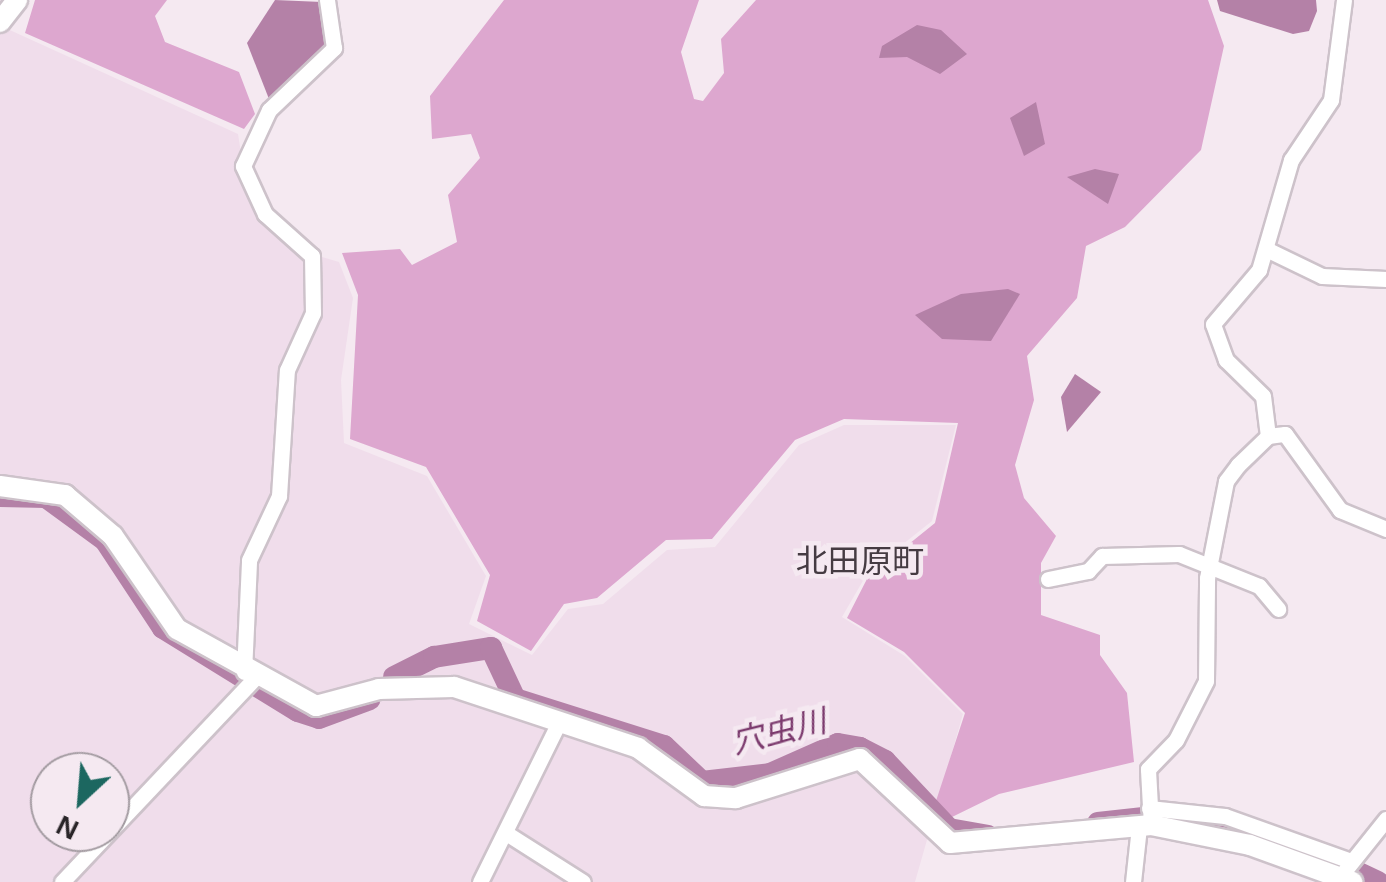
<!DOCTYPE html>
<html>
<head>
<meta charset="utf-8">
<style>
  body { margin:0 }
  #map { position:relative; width:1386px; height:882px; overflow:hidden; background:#f5e9f1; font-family:Helvetica,"Noto Sans JP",sans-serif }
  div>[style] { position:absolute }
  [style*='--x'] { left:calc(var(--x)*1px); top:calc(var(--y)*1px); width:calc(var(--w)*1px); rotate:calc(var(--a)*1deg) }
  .built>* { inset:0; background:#f0ddeb }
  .forest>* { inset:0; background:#dda7cf }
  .water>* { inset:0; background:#b481a7 }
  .river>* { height:22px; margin:-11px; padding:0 11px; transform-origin:11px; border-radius:11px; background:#b481a7 }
  .roads { filter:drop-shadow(2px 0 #cdc2ca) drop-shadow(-2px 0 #cdc2ca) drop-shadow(0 2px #cdc2ca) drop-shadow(0 -2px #cdc2ca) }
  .minor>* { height:15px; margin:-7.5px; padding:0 7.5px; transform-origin:7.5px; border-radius:7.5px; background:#fff }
  .tertiary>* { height:20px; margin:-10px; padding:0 10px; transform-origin:10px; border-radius:10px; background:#fff }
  span { translate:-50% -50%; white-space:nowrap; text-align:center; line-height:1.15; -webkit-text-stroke:9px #f5e9f1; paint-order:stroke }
  .neighbourhood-label { font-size:32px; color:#453b42 }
  .water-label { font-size:32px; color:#7c3b6e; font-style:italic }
  .north { position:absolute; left:30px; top:752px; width:100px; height:100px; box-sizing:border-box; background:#f5e9f1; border:2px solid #a39ba1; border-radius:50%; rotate:206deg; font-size:28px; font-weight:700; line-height:40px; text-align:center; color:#292528 }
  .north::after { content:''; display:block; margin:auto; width:35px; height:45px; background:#1c6760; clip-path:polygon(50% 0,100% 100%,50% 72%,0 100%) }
</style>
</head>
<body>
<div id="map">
  <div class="built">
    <i style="clip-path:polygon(evenodd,0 0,10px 0,1px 26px,238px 134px,248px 197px,305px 252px,339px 262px,353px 298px,341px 380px,344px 443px,427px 476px,486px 576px,469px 624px,532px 655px,568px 609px,603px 604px,667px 550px,715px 547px,799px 445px,844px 425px,956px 425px,932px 521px,868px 572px,842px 617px,905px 656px,963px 714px,915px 882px,0 882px,0 0,50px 772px,110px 772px,110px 832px,50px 832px,50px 772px)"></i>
  </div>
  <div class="forest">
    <i style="clip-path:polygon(35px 0,167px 0,155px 16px,165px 42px,239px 72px,255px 114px,244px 129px,25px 33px)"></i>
    <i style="clip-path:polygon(504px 0,699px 0,681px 52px,694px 99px,703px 101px,724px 73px,721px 39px,756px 0,1208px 0,1224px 46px,1201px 150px,1125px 227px,1086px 246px,1077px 298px,1027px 356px,1034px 400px,1015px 465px,1024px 498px,1056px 536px,1041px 563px,1041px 615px,1100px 635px,1100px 655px,1127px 693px,1134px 762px,999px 794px,952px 817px,934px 807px,965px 713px,904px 652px,847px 618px,868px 577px,935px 523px,958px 423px,844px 419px,795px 440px,712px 539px,666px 540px,597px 598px,564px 604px,531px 651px,477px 621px,490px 575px,426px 467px,350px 439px,358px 295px,342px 253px,400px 249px,412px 265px,457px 242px,448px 195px,480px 158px,471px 134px,432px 139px,430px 96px)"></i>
  </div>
  <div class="water">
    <i style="clip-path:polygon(275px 0,322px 2px,329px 45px,269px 99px,247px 43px)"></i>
    <i style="clip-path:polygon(1217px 0,1316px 0,1317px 11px,1309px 31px,1293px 34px,1220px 11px)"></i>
    <i style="clip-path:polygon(917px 25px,941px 30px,967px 54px,940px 74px,907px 57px,879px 58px,882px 46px)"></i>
    <i style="clip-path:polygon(1036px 102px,1045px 144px,1024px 156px,1010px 118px)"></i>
    <i style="clip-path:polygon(1095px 169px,1119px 174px,1108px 204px,1067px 177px)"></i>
    <i style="clip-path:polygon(1008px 289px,1020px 294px,991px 341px,942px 339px,915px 315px,961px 294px)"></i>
    <i style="clip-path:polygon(1075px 374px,1101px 392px,1067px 432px,1061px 397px)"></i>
  </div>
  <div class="river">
    <i style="--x:0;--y:496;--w:46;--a:1.2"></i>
    <i style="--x:46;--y:497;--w:73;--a:36.1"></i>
    <i style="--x:105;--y:540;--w:105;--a:56.6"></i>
    <i style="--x:163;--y:628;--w:158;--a:31.6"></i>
    <i style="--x:298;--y:711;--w:22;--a:18"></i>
    <i style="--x:319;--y:718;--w:54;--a:-20.4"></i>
    <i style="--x:394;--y:677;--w:45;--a:-26.6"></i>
    <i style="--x:434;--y:657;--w:58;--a:-9"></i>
    <i style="--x:491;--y:648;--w:56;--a:64.8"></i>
    <i style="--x:515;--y:699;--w:156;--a:17.5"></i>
    <i style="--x:664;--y:746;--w:52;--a:43.5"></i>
    <i style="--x:702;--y:782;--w:68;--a:-6.7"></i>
    <i style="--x:770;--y:774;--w:74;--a:-23.8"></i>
    <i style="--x:838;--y:744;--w:22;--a:10"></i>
    <i style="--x:860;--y:748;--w:28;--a:27"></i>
    <i style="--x:885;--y:761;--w:93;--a:46.7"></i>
    <i style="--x:949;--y:829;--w:39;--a:10"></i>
    <i style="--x:1098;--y:823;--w:62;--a:-6.4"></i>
    <i style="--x:1160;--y:816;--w:135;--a:12.4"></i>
    <i style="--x:1327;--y:858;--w:56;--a:25.2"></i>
  </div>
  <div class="roads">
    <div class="minor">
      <i style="--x:1266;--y:249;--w:62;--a:25.7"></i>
      <i style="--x:1322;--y:276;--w:64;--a:2.7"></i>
      <i style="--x:1268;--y:436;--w:40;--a:-97.1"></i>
      <i style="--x:1263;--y:396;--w:52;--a:-135.8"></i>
      <i style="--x:1226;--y:360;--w:38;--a:-110"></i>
      <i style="--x:1213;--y:324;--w:71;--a:-49.6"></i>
      <i style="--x:1259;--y:270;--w:115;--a:-73.8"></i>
      <i style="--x:1291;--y:160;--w:72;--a:-56.3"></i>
      <i style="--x:1331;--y:100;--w:101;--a:-82.6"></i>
      <i style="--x:1048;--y:579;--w:41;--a:-11.3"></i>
      <i style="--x:1088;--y:571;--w:21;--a:-47"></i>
      <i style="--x:1102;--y:556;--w:77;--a:-1.5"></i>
      <i style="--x:1179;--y:554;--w:86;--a:21.8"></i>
      <i style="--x:1259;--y:586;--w:30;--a:50"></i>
      <i style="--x:244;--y:672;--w:112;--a:-87.4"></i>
      <i style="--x:249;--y:560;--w:71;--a:-64.9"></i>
      <i style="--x:279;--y:496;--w:126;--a:-86.4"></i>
      <i style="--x:287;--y:370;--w:63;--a:-65.5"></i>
      <i style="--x:313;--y:313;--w:57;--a:-91"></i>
      <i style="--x:312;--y:256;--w:63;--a:-138.2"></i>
      <i style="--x:265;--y:214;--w:53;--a:-114.6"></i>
      <i style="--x:243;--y:166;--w:62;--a:-65.1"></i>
      <i style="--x:269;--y:110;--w:90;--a:-43.6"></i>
      <i style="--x:334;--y:48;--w:49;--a:-98.3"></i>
      <i style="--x:1149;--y:808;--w:76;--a:6"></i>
      <i style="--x:1225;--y:816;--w:134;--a:19.7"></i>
      <i style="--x:1151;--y:825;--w:56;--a:-93.1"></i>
      <i style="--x:1148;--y:769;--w:40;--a:-46"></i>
      <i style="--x:1176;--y:740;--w:66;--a:-63"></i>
      <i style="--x:1206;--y:681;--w:103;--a:-89.4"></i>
      <i style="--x:1207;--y:578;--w:99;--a:-78.9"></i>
      <i style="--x:1226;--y:481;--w:20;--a:-53"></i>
      <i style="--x:1238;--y:465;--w:42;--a:-44"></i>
      <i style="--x:1268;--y:436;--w:17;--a:-7"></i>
      <i style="--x:1285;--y:434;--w:94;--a:54.1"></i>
      <i style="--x:1340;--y:510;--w:50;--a:22.4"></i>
      <i style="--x:506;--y:833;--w:91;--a:32.5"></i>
      <i style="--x:1346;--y:869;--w:64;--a:-51.3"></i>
      <i style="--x:62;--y:882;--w:282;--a:-46.6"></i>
      <i style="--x:480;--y:882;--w:174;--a:-63.7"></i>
      <i style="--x:1133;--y:882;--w:55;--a:-83.8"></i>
    </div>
    <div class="tertiary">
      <i style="--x:0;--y:22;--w:28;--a:-52"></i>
      <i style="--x:0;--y:486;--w:66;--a:7.9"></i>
      <i style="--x:65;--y:495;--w:63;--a:40.5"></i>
      <i style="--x:113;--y:536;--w:113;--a:55.5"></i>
      <i style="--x:177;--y:629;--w:159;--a:29"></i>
      <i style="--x:316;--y:706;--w:65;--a:-15.1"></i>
      <i style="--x:379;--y:689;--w:75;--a:-1.5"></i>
      <i style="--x:454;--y:687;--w:194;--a:18.3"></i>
      <i style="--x:638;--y:748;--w:82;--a:36"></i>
      <i style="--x:704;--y:796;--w:32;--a:4"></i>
      <i style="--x:736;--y:798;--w:130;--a:-17.5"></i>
      <i style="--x:860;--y:759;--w:123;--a:43"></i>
      <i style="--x:950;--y:843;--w:202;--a:-5.1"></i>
      <i style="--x:1151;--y:825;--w:101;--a:11.4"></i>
      <i style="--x:1250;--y:845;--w:109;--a:19.9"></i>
    </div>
  </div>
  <div class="neighbourhood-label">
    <span style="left:860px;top:561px">北田原町</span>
  </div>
  <div class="water-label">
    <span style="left:779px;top:732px;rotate:-14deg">穴虫川</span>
  </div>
  <div class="north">N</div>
</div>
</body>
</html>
